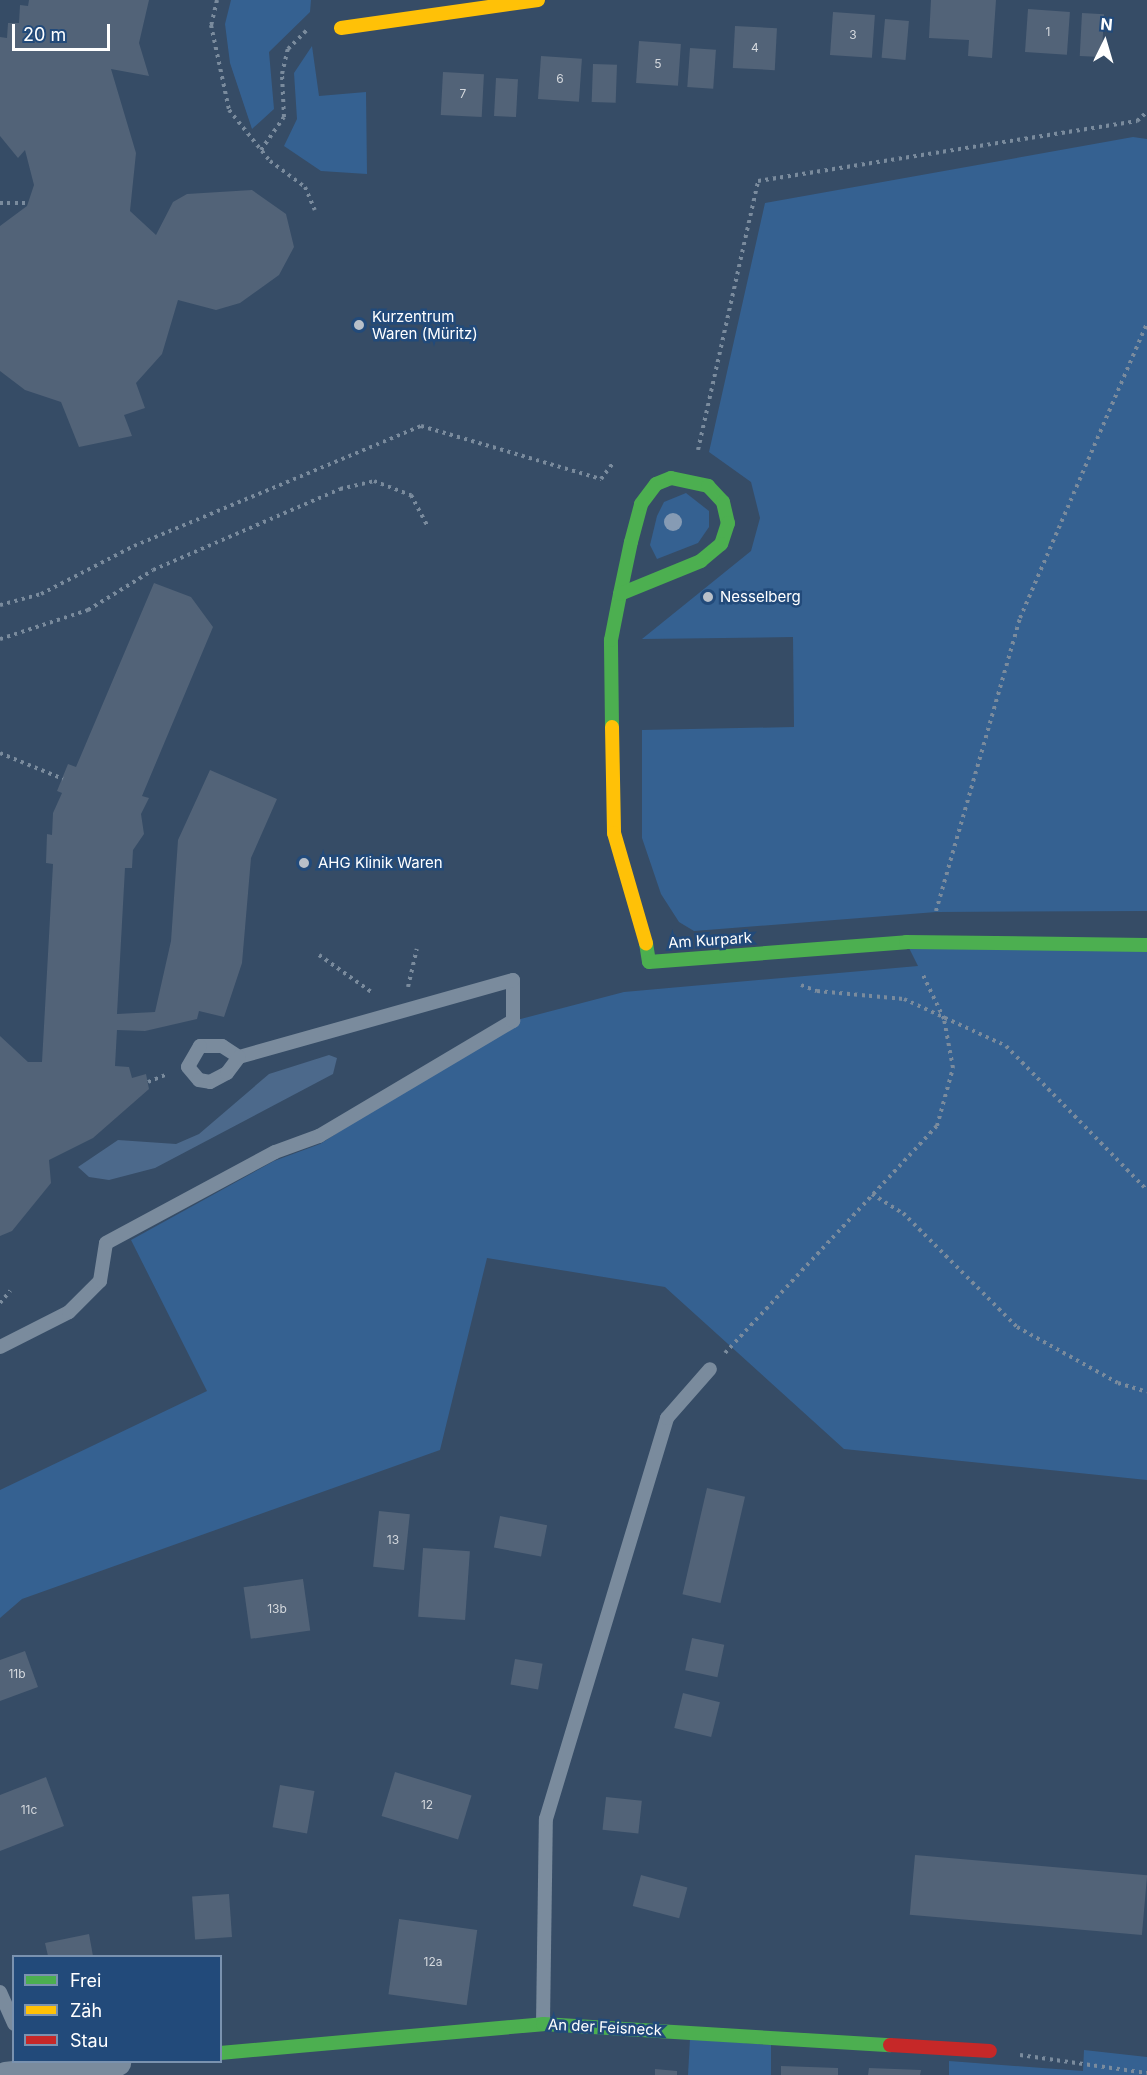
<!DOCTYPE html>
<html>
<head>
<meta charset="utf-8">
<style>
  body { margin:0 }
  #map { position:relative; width:1147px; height:2075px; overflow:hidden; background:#364c66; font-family:Inter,sans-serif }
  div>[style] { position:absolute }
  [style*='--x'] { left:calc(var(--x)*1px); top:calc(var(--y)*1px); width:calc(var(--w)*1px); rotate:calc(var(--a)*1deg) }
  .green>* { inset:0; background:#356191 }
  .water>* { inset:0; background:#4c698b }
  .building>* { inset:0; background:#526378; transform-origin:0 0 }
  .path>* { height:4px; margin-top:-2px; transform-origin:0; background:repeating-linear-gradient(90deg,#7a8b9d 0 3px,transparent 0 7.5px) }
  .lane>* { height:14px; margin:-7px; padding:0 7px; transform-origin:7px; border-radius:7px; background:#7a8b9d }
  .street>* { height:27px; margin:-13.5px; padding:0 13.5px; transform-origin:13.5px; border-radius:13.5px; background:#7a8b9d }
  .fast>* { height:14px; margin:-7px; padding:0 7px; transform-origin:7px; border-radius:7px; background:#4caf50 }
  .slow>* { height:14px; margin:-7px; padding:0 7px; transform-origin:7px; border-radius:7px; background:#ffc107 }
  .jam>* { height:14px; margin:-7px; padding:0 7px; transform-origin:7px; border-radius:7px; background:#c62828 }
  .trees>* { width:18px; height:18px; margin:-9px; border-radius:50%; background:#869bb4 }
  .dots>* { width:16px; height:16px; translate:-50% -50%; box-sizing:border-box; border:3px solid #224a7a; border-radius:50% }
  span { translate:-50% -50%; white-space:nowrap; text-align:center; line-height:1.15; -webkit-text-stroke:5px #224a7a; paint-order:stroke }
  .number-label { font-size:12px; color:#d4d8dd }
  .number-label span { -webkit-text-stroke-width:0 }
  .poi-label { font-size:15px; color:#fff }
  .left { translate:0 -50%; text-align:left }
  .street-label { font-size:15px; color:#fff }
  .legend { position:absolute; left:12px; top:1955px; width:210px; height:108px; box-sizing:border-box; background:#224a7a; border:2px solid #7a92af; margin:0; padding:8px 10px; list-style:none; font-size:18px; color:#fff }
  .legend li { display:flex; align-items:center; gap:12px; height:30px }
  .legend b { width:30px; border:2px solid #7a92af }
  .north { position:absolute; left:1075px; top:12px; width:60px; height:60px; -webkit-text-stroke:4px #224a7a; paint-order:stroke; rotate:5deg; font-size:16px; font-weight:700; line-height:24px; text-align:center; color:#fff }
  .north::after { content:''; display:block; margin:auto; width:21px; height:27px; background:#fff; clip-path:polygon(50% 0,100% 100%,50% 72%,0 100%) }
  .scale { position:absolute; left:12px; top:24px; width:98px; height:27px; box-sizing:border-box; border:3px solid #fff; border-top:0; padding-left:8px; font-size:18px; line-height:21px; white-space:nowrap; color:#fff; -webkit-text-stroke:4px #224a7a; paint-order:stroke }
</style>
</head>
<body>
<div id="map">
  <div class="green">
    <i style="clip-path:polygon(231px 0,311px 0,310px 12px,269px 52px,274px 109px,252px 129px,230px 63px,225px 24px)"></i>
    <i style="clip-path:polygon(312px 46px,319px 96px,366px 92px,367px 174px,321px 171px,284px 146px,297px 119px,294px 73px)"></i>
    <i style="clip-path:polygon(1133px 137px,1147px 139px,1147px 911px,936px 912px,694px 931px,679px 922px,661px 894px,642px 838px,642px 730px,794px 727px,793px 637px,642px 639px,751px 551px,760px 518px,751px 482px,709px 452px,765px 203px)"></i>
    <i style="clip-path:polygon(686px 493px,709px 511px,709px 527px,698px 543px,657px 559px,650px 545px,657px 516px,664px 502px)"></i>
    <i style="clip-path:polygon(906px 942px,1147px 947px,1147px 1480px,844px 1449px,665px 1287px,487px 1258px,440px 1450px,22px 1599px,0 1618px,0 1490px,207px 1391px,131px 1240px,274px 1161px,320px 1144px,513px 1021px,624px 992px,918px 966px)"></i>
    <i style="clip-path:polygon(690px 2039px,771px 2045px,771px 2075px,688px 2075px)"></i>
    <i style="clip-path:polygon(1084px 2050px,1147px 2057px,1147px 2075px,949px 2075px,949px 2061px,1083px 2071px)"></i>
  </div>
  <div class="water">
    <i style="clip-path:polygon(329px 1055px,337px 1058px,333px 1074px,155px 1168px,109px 1180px,89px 1177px,78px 1167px,118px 1140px,176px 1144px,199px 1134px,269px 1074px)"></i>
  </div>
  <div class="building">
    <i style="clip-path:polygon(29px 0,149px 0,139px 43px,149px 76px,111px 69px,136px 153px,130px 211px,156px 235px,173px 202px,187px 194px,252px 190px,286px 214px,294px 247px,279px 275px,240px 303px,216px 310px,178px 300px,162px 354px,136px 383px,145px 408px,124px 415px,132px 436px,79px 447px,61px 402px,25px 390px,0 371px,0 226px,27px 206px,34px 185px,25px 150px,18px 158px,0 136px,0 37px,7px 38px,8px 23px,19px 23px,20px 5px,28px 6px)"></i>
    <i style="clip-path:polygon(931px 0,996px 0,992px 58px,968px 56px,969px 40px,929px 38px)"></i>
    <i style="left:1028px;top:9px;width:42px;height:43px;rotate:4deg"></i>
    <i style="left:833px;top:12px;width:42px;height:43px;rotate:4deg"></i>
    <i style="left:1082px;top:13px;width:22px;height:43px;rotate:3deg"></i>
    <i style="left:885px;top:19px;width:24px;height:39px;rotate:5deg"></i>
    <i style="left:735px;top:26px;width:42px;height:42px;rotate:3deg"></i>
    <i style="left:639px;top:41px;width:42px;height:42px;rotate:4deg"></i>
    <i style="left:690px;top:48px;width:26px;height:39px;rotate:4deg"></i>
    <i style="left:541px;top:56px;width:41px;height:43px;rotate:4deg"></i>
    <i style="left:593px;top:64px;width:24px;height:38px;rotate:2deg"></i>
    <i style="left:443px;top:72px;width:41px;height:43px;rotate:3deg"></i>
    <i style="left:496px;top:78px;width:22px;height:38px;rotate:3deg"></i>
    <i style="clip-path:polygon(154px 583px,191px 597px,213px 627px,142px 796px,149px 798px,141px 814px,144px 834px,133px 850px,132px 868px,125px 868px,117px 1014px,155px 1012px,171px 941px,178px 840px,210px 770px,277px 799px,251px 858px,242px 963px,224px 1017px,199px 1011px,197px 1019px,145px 1031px,117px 1030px,115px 1066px,129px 1067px,132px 1078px,146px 1074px,149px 1089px,93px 1138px,49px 1160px,51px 1183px,12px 1231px,0 1236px,0 1036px,28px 1062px,42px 1062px,53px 864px,46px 863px,47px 834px,52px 835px,53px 813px,62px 793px,57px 791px,68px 764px,76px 767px)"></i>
    <i style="left:707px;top:1488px;width:39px;height:109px;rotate:13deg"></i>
    <i style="left:379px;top:1511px;width:31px;height:56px;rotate:6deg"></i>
    <i style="left:500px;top:1516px;width:48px;height:32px;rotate:11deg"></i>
    <i style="left:423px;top:1548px;width:47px;height:69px;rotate:4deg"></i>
    <i style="left:303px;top:1579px;width:52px;height:60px;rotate:82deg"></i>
    <i style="left:692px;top:1638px;width:33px;height:33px;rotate:12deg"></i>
    <i style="clip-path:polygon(25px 1651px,38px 1687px,0 1701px,0 1660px)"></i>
    <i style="left:515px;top:1659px;width:28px;height:26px;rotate:10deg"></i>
    <i style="left:683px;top:1693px;width:38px;height:36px;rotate:14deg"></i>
    <i style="left:395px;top:1772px;width:80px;height:46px;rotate:17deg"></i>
    <i style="clip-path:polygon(46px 1777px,64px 1826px,0 1851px,0 1795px)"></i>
    <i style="left:280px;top:1785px;width:35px;height:43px;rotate:10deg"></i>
    <i style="left:606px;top:1797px;width:36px;height:33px;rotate:6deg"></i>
    <i style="left:915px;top:1855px;width:233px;height:60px;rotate:5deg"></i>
    <i style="left:641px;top:1875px;width:48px;height:32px;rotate:15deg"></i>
    <i style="left:229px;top:1894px;width:43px;height:37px;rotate:86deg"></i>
    <i style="left:399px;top:1919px;width:79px;height:76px;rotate:8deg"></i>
    <i style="clip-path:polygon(89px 1934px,93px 1956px,48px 1956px,45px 1943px)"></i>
    <i style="clip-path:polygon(781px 2066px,838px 2068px,838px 2075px,781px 2075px)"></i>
    <i style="clip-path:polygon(869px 2068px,921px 2070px,920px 2075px,868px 2075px)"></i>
    <i style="clip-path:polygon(655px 2069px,677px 2071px,677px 2075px,655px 2075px)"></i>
  </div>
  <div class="path">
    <i style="--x:217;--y:0;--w:26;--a:103"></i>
    <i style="--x:211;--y:25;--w:87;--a:78"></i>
    <i style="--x:229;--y:110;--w:65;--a:51.2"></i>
    <i style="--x:270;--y:161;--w:44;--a:36.6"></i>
    <i style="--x:305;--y:187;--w:25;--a:67"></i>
    <i style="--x:261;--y:150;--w:40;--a:-55.1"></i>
    <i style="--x:284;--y:117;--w:43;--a:-92.7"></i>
    <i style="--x:282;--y:74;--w:26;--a:-77"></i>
    <i style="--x:288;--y:49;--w:28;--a:-45"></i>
    <i style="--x:0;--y:203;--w:28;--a:0"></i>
    <i style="--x:698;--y:450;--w:276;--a:-77.4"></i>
    <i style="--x:758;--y:181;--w:384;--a:-9"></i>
    <i style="--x:1137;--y:121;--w:13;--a:-42"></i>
    <i style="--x:0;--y:605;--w:42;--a:-15"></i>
    <i style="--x:41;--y:594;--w:105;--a:-27.3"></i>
    <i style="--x:134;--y:546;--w:311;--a:-22.7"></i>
    <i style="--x:421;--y:426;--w:188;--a:16.4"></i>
    <i style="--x:601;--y:479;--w:21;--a:-53"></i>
    <i style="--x:0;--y:639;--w:93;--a:-18.2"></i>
    <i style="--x:88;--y:610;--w:76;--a:-31.6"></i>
    <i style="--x:153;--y:570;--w:204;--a:-23.4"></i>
    <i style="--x:340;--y:489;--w:35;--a:-13"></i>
    <i style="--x:374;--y:481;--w:40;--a:21"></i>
    <i style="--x:411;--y:495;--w:34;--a:62"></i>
    <i style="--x:0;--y:753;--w:68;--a:22.4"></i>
    <i style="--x:936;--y:911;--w:305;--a:-74"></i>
    <i style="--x:1020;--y:618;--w:321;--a:-66.7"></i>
    <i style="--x:319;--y:955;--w:67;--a:35.3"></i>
    <i style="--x:801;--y:985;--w:17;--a:21"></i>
    <i style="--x:817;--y:991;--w:87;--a:5.3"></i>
    <i style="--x:904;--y:999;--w:112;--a:24.7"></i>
    <i style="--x:1006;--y:1046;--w:202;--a:45.6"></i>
    <i style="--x:408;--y:987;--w:39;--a:-77"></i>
    <i style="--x:148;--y:1082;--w:22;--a:-22"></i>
    <i style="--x:872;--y:1194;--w:36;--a:32"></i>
    <i style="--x:903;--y:1213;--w:161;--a:45"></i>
    <i style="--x:1017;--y:1327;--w:115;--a:29"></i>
    <i style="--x:1118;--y:1383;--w:30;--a:17"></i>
    <i style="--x:0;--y:1303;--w:16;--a:-50"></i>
    <i style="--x:725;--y:1353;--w:311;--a:-47"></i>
    <i style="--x:937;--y:1126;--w:60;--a:-74.6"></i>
    <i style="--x:953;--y:1068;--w:50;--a:-100.4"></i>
    <i style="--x:944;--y:1019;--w:49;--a:-115.5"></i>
    <i style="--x:1020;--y:2055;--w:128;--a:8.1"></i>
  </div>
  <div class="lane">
    <i style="--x:0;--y:1347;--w:77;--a:-26.9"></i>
    <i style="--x:69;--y:1312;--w:44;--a:-45"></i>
    <i style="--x:100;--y:1281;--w:38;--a:-81"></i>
    <i style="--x:106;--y:1243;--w:192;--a:-28.3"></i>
    <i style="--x:275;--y:1152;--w:47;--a:-20"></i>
    <i style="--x:319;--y:1136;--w:226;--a:-30.7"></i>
    <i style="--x:513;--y:1021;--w:41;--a:-90"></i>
    <i style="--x:513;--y:980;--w:285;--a:164.3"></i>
    <i style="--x:239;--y:1057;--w:20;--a:-147"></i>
    <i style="--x:222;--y:1046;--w:22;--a:180"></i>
    <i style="--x:200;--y:1046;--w:24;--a:120"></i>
    <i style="--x:188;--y:1067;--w:17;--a:50"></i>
    <i style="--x:199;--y:1080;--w:11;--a:10"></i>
    <i style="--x:210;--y:1082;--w:19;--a:-28"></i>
    <i style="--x:227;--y:1073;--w:20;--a:-53"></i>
    <i style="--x:0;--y:1992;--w:35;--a:66"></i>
    <i style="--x:543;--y:2024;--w:205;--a:-89.2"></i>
    <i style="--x:546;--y:1819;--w:419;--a:-73.2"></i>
    <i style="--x:667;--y:1418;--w:65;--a:-48.7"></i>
  </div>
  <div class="street">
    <i style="--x:5;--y:2075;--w:113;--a:-6.6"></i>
  </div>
  <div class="fast">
    <i style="--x:612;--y:727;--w:87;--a:-90.7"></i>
    <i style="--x:611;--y:640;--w:47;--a:-78.9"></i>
    <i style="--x:620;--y:594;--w:53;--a:-78.1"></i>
    <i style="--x:631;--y:542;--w:39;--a:-75"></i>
    <i style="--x:641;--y:504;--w:25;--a:-53"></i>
    <i style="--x:656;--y:484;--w:16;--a:-22"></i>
    <i style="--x:671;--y:478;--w:38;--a:12"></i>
    <i style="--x:708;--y:486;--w:22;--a:47"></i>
    <i style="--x:723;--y:502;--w:22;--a:77"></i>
    <i style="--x:728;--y:523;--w:22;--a:108"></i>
    <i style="--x:721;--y:544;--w:26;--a:140"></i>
    <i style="--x:701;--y:561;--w:87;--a:157.8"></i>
    <i style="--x:646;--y:943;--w:19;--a:81"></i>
    <i style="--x:649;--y:962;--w:258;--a:-4.4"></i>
    <i style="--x:906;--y:942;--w:241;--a:0.7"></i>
    <i style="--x:220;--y:2053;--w:324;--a:-5.1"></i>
    <i style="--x:543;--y:2024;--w:348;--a:3.5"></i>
  </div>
  <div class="slow">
    <i style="--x:341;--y:28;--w:199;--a:-8.1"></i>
    <i style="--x:612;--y:727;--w:106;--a:88.9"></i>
    <i style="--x:614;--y:833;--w:115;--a:73.8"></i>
  </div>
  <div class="jam">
    <i style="--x:890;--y:2045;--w:100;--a:3.4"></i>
  </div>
  <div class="trees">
    <i style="left:673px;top:522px"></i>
  </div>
  <div class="dots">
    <i style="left:359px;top:325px;background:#b9c0c9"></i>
    <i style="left:708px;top:597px;background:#b9c0c9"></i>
    <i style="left:304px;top:863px;background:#b9c0c9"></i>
  </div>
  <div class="number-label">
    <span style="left:1048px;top:32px">1</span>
    <span style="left:853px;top:35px">3</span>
    <span style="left:755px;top:48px">4</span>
    <span style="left:658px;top:64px">5</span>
    <span style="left:560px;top:79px">6</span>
    <span style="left:463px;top:94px">7</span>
    <span style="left:393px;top:1540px">13</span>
    <span style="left:277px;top:1609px">13b</span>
    <span style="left:17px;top:1674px">11b</span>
    <span style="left:427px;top:1805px">12</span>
    <span style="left:29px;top:1810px">11c</span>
    <span style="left:433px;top:1962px">12a</span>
  </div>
  <div class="poi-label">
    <span class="left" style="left:372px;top:325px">Kurzentrum<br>Waren (Müritz)</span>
    <span class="left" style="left:720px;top:597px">Nesselberg</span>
    <span class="left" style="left:318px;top:863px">AHG Klinik Waren</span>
  </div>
  <div class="street-label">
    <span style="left:710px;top:940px;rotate:-4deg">Am Kurpark</span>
    <span style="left:605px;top:2027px;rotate:3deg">An der Feisneck</span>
  </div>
  <ul class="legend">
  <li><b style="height:8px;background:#4caf50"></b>Frei</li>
  <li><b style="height:8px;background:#ffc107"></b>Zäh</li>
  <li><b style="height:8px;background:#c62828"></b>Stau</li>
  </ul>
  <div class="north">N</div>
  <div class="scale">20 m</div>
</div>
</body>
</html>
